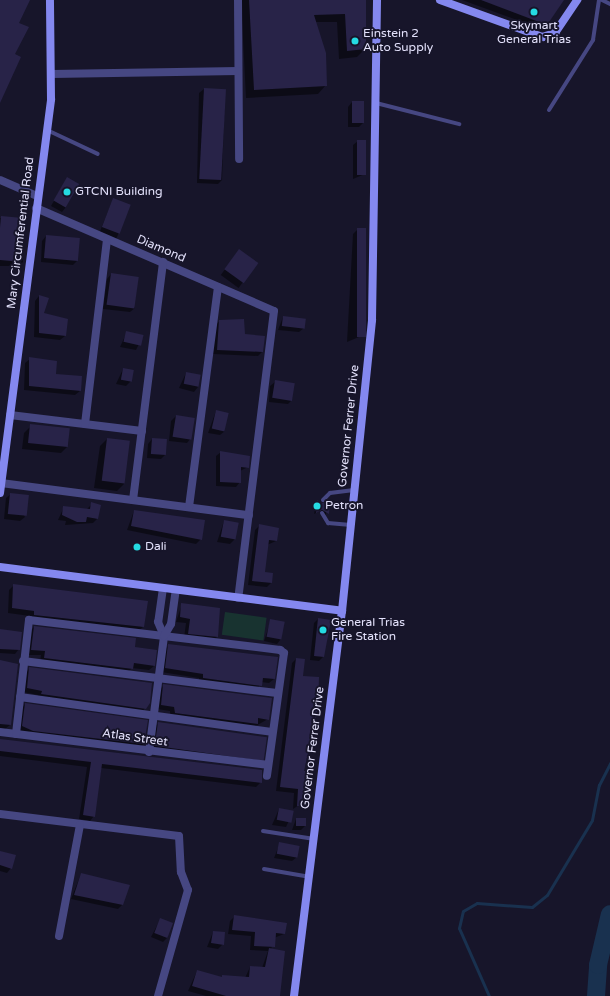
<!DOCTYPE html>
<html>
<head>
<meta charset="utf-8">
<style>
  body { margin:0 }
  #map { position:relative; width:610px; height:996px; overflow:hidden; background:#17152a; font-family:"Varela Round",sans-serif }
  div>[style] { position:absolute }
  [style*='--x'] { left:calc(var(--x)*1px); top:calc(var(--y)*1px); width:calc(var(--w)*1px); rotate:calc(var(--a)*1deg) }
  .green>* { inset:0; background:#183330; transform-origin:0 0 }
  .shadow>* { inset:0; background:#0007; transform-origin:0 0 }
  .stream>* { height:3px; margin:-1.5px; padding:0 1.5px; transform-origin:1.5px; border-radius:1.5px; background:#19314f }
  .river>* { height:18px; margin:-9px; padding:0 9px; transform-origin:9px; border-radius:9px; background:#19314f }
  .building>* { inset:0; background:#282348; transform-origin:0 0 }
  .lane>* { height:4px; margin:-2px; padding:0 2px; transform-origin:2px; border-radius:2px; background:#464782 }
  .street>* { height:8px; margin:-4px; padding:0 4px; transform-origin:4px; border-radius:4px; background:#464782 }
  .secondary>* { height:8px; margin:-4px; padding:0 4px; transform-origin:4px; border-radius:4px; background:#8488ef }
  .dots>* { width:11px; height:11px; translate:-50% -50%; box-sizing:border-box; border:2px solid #17152a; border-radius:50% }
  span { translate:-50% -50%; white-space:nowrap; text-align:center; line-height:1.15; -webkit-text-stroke:4px #17152a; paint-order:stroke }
  .poi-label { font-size:12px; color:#e3e1fb }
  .left { translate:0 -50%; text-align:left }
  .street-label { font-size:12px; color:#e3e1fb }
</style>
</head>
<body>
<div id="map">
  <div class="green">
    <i style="left:225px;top:612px;width:42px;height:23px;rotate:8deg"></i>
  </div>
  <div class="shadow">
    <i style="clip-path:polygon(241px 0,364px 0,365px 49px,357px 57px,339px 59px,337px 22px,315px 22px,326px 85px,318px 94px,246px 98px)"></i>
    <i style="clip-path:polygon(462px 0,563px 0,542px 29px)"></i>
    <i style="clip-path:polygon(204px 89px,225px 90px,222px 180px,218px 184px,197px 183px,199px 93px)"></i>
    <i style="clip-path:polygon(352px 102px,364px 122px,359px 127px,348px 127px,348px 107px)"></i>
    <i style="clip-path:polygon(358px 141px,365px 174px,353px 179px,353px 145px)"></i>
    <i style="clip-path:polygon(67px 178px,66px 207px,62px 212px,51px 206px)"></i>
    <i style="left:113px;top:199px;width:18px;height:36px;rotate:22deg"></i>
    <i style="clip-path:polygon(0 218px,22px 219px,23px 262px,19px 266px,0 266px)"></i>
    <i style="clip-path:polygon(358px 229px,359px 337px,347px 342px,353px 234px)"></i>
    <i style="clip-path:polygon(46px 236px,78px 260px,73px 265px,41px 262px,42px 241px)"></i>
    <i style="left:239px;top:250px;width:22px;height:31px;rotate:36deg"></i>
    <i style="clip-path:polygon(111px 274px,135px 308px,130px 312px,103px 309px,107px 279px)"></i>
    <i style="clip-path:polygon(39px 296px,43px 314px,67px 320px,65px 336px,60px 340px,34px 337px,35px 301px)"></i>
    <i style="clip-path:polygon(283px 317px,304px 328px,299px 332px,278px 330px)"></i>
    <i style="clip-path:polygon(220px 321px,262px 352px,258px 356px,213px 354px,215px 325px)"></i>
    <i style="clip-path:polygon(127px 332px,143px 336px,136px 350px,120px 347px)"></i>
    <i style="clip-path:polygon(30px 359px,54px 375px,80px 391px,75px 395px,24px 390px,25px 363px)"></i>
    <i style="clip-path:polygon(123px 369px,131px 381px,126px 386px,116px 384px)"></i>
    <i style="clip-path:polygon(186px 373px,198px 387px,194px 392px,179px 388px)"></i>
    <i style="clip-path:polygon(275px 382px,292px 400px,288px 404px,269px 402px,270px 386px)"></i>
    <i style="clip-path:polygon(216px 411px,225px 431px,220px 435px,208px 433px)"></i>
    <i style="clip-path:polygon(176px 416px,191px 438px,187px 443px,169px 441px,171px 421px)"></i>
    <i style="clip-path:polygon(31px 426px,69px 429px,68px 446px,61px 453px,22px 449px,24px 433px)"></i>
    <i style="clip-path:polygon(107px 439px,129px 442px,124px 484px,117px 491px,94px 488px,100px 446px)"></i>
    <i style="clip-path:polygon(152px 439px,166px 454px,161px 459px,147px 458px,148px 444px)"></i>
    <i style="clip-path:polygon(221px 452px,248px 467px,240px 471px,240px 482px,236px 487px,216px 486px,216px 456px)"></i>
    <i style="clip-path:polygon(11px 494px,25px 517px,20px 521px,4px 519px,6px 498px)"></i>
    <i style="clip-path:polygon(317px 501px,322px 505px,327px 502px,326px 515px,320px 511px,314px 514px)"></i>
    <i style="clip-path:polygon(92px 504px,97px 519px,93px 523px,65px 525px,66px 521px,58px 520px,64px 507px,87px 509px)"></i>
    <i style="clip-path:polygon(134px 511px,201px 539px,196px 544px,127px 530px)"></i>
    <i style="clip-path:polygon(224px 521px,235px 539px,230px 544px,217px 542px)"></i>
    <i style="clip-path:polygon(260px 525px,276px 541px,267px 545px,263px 573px,271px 583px,267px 587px,248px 585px,255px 530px)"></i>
    <i style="clip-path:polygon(14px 585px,143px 627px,138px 631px,30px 619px,30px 616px,8px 613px,9px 590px)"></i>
    <i style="clip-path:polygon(182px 604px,217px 637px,213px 641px,184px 638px,186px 623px,176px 622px)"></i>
    <i style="clip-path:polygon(318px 619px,323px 657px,319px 661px,310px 660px,314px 623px)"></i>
    <i style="clip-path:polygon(271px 620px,281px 639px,277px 644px,264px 641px)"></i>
    <i style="clip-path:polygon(34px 627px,134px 648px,154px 666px,149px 670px,132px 668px,127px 673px,40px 662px,41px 655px,27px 655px,30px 632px)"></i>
    <i style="clip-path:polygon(0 630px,19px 649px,15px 654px,0 653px)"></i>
    <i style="clip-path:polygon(169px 645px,274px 679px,269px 683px,261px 682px,257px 690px,199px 682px,199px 678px,161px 672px,164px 650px)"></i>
    <i style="clip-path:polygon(296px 659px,302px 677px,302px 771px,307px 772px,305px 801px,293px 809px,294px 793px,276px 791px,292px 663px)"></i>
    <i style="clip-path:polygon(0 661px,10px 725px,5px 729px,0 729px)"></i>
    <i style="clip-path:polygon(30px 668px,145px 708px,141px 713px,37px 699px,38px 695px,23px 692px,25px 673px)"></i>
    <i style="clip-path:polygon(164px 685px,268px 719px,252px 728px,170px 717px,170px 711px,157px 709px,159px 690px)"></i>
    <i style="clip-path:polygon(25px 704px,144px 744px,139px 748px,18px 731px,21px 709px)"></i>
    <i style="clip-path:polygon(159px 723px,263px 759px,258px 763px,151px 750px,154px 727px)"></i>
    <i style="clip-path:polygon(0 740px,261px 782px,256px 787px,101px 768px,94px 816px,90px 821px,79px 819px,87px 767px,0 756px)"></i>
    <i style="clip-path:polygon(279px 809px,293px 812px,286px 827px,272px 825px)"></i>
    <i style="clip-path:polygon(296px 819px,305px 826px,301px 830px,292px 830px)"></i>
    <i style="clip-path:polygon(280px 843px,297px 857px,292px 861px,274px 858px)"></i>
    <i style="clip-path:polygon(0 852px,11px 868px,7px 873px,0 871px)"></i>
    <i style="clip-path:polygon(81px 874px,129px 886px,122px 905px,118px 909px,71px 899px)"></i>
    <i style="clip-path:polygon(234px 917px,284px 934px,274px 938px,271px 950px,279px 996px,206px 996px,188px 991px,197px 971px,220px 978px,245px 978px,250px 967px,262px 968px,268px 951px,250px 950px,251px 936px,228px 934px,230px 921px)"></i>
    <i style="clip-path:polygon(160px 920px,168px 937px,163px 942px,151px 937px)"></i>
    <i style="clip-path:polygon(213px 932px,223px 944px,218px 949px,207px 947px)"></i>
  </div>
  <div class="stream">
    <i style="--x:489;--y:996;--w:74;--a:-113.8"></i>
    <i style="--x:459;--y:928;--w:17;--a:-77"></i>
    <i style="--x:463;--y:911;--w:16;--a:-30"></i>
    <i style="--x:477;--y:903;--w:55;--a:4.2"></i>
    <i style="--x:532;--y:907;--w:19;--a:-39"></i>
    <i style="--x:547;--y:895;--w:87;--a:-59"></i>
    <i style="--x:592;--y:820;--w:36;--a:-79"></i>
    <i style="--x:599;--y:785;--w:25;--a:-63"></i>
  </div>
  <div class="river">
    <i style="--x:596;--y:996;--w:31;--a:-86"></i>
    <i style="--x:598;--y:965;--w:52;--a:-76.8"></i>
  </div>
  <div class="building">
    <i style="clip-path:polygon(0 0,30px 0,19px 23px,29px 27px,15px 54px,21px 57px,0 103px)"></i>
    <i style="clip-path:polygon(249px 0,366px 0,366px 49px,347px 51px,345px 14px,314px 15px,326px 53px,327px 86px,254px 90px)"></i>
    <i style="clip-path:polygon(481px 0,564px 0,547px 25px)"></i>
    <i style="left:204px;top:88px;width:22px;height:91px;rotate:3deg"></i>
    <i style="left:352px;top:101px;width:12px;height:22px"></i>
    <i style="left:357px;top:140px;width:9px;height:35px"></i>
    <i style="left:67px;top:177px;width:14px;height:27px;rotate:30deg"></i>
    <i style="left:113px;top:198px;width:19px;height:31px;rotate:21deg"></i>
    <i style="left:1px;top:216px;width:22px;height:44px;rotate:5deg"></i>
    <i style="left:357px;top:228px;width:9px;height:109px"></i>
    <i style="left:46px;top:235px;width:34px;height:23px;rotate:5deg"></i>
    <i style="left:239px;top:249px;width:24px;height:25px;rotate:36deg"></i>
    <i style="left:111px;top:273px;width:28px;height:32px;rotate:8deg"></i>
    <i style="clip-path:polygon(39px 295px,49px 298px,44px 313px,68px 319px,66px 336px,39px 333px)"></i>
    <i style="left:283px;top:316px;width:23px;height:10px;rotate:7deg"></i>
    <i style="clip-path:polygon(244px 319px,245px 334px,265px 336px,263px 352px,217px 350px,219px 320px)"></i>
    <i style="left:126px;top:331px;width:18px;height:11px;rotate:13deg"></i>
    <i style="clip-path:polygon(29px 357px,57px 361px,56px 374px,82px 376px,81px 391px,29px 386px)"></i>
    <i style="left:123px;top:368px;width:11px;height:12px;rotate:10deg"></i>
    <i style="left:186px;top:372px;width:15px;height:12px;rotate:11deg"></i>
    <i style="left:275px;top:380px;width:20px;height:18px;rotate:9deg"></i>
    <i style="left:216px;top:410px;width:13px;height:19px;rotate:13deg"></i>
    <i style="left:176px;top:415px;width:19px;height:22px;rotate:9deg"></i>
    <i style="left:30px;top:424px;width:40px;height:19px;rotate:6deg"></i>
    <i style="left:107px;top:438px;width:23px;height:43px;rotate:7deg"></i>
    <i style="left:152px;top:438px;width:15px;height:16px;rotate:4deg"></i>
    <i style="clip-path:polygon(220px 451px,250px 456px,249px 468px,241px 467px,241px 483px,220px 482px)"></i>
    <i style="left:10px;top:493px;width:19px;height:21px;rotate:6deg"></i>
    <i style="clip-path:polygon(317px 500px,322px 503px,330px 501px,329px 514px,322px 510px,316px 513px)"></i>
    <i style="clip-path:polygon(91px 502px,101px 505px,98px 519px,87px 517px,86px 522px,77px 522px,62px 515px,63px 506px,90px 509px)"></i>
    <i style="clip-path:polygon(134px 510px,205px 520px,202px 540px,131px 526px)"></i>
    <i style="left:224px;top:520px;width:15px;height:17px;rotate:11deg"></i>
    <i style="clip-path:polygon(259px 524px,279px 528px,277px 541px,269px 540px,265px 572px,273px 573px,272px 583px,252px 581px)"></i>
    <i style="clip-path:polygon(13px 584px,148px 601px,144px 627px,34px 615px,34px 611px,12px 608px)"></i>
    <i style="clip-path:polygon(181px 603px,220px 608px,218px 637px,188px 634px,190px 619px,180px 617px)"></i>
    <i style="clip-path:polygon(318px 618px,331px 620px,324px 657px,314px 656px)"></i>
    <i style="left:270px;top:619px;width:15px;height:18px;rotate:11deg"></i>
    <i style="clip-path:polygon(34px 626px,136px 638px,135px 647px,157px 650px,155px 666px,134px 663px,133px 669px,44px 658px,45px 651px,31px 650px)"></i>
    <i style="clip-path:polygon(0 629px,22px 632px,20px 650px,0 649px)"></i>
    <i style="clip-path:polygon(168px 644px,278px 657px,275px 679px,263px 678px,262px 686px,203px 678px,203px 674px,165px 668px)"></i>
    <i style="clip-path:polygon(296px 658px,305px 659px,303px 676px,319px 677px,318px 709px,304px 771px,308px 771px,303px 806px,297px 806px,298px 789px,280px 787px)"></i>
    <i style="clip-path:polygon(0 660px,18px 664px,11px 725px,0 724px)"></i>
    <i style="clip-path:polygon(29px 667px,152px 683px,150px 703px,146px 709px,41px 694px,42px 691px,27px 688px)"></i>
    <i style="clip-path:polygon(163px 684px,272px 698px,269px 720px,258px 718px,258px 724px,175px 713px,174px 707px,161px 705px)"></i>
    <i style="clip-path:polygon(25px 703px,148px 720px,144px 744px,33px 731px,22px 726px)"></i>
    <i style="left:158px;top:722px;width:110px;height:24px;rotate:8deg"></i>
    <i style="clip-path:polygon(0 739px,262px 770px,262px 783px,102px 764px,95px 817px,83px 815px,91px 762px,0 751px)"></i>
    <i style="left:279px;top:808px;width:15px;height:12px;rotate:11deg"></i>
    <i style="left:296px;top:818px;width:10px;height:8px"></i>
    <i style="left:279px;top:842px;width:21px;height:12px;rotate:11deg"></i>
    <i style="clip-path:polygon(0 851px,16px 855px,12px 869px,0 865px)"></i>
    <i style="clip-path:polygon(81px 873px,130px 885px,123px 905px,74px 895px)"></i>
    <i style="clip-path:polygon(234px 915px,287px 923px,285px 934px,276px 933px,275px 947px,254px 946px,255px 932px,232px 930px)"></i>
    <i style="left:160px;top:918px;width:14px;height:16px;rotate:21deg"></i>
    <i style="clip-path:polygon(213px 931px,225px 932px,224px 945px,211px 943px)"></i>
    <i style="clip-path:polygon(269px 948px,285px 951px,280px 996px,226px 996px,192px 986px,197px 970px,222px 977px,222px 975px,249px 977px,250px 966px,265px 967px)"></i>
  </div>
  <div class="lane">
    <i style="--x:602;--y:0;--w:9;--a:27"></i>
    <i style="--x:376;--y:103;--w:86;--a:14.2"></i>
    <i style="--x:549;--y:110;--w:83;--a:-57.8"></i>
    <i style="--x:593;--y:40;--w:40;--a:-81.5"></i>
    <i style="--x:47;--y:130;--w:56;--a:25.2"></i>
    <i style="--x:323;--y:500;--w:10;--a:-45"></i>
    <i style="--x:330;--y:493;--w:24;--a:-7"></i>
    <i style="--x:322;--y:513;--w:12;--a:59"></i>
    <i style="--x:328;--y:523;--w:23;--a:5"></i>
    <i style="--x:263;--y:831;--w:52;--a:8.9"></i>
    <i style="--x:264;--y:869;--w:47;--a:9.9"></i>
  </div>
  <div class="street">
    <i style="--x:238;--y:0;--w:159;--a:89.6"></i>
    <i style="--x:52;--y:74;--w:186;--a:-0.9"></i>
    <i style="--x:0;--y:180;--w:40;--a:23.4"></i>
    <i style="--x:36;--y:208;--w:259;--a:23.4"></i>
    <i style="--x:274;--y:311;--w:289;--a:97.1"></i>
    <i style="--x:10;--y:415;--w:133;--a:6.9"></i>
    <i style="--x:85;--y:424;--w:186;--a:-83.2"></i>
    <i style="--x:1;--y:483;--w:250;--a:7.4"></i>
    <i style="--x:133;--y:500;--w:240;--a:-82.8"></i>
    <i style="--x:189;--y:507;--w:222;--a:-82.5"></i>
    <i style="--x:163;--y:588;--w:34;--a:98"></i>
    <i style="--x:158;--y:622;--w:15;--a:67"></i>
    <i style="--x:23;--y:661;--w:256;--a:7.2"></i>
    <i style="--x:20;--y:697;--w:254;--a:7.9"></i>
    <i style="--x:0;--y:732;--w:269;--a:7"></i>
    <i style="--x:16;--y:734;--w:115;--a:-83.5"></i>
    <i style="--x:29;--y:620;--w:253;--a:6.8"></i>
    <i style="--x:280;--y:650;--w:5;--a:37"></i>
    <i style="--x:284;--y:653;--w:124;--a:97.9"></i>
    <i style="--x:149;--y:752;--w:117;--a:-82.6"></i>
    <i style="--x:164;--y:636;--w:14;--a:-60"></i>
    <i style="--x:171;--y:624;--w:34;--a:-82"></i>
    <i style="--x:0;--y:814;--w:180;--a:7"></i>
    <i style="--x:179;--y:836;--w:36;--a:87"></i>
    <i style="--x:181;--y:872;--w:19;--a:69"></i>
    <i style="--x:188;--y:890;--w:110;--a:105.8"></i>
    <i style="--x:59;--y:936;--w:113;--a:-79.3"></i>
  </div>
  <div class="secondary">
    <i style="--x:440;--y:0;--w:109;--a:19.9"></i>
    <i style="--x:542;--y:37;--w:14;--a:-17"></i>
    <i style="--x:555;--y:33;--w:40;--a:-56"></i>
    <i style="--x:0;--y:493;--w:397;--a:-82.6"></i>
    <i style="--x:51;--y:99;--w:99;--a:-90.6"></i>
    <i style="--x:0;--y:567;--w:345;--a:7.3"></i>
    <i style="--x:294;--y:996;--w:388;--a:-82.9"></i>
    <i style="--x:342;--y:611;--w:293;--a:-84.1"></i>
    <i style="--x:372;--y:320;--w:320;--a:-89.1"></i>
  </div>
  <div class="dots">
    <i style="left:534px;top:12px;background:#25dbe3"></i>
    <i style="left:355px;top:41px;background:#25dbe3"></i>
    <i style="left:67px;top:192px;background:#25dbe3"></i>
    <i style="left:317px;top:506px;background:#25dbe3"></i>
    <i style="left:137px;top:547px;background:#25dbe3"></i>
    <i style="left:323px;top:630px;background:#25dbe3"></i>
  </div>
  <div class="poi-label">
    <span style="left:534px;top:33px">Skymart<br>General Trias</span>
    <span class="left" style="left:363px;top:41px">Einstein 2<br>Auto Supply</span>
    <span class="left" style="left:75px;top:192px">GTCNI Building</span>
    <span class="left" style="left:325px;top:506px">Petron</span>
    <span class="left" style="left:145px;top:547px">Dali</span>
    <span class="left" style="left:331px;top:630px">General Trias<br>Fire Station</span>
  </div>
  <div class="street-label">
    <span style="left:21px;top:233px;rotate:-83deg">Mary Circumferential Road</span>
    <span style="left:161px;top:249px;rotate:23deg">Diamond</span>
    <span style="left:349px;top:426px;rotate:-84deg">Governor Ferrer Drive</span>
    <span style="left:135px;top:738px;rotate:8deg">Atlas Street</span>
    <span style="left:313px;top:748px;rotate:-83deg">Governor Ferrer Drive</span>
  </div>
</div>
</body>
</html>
